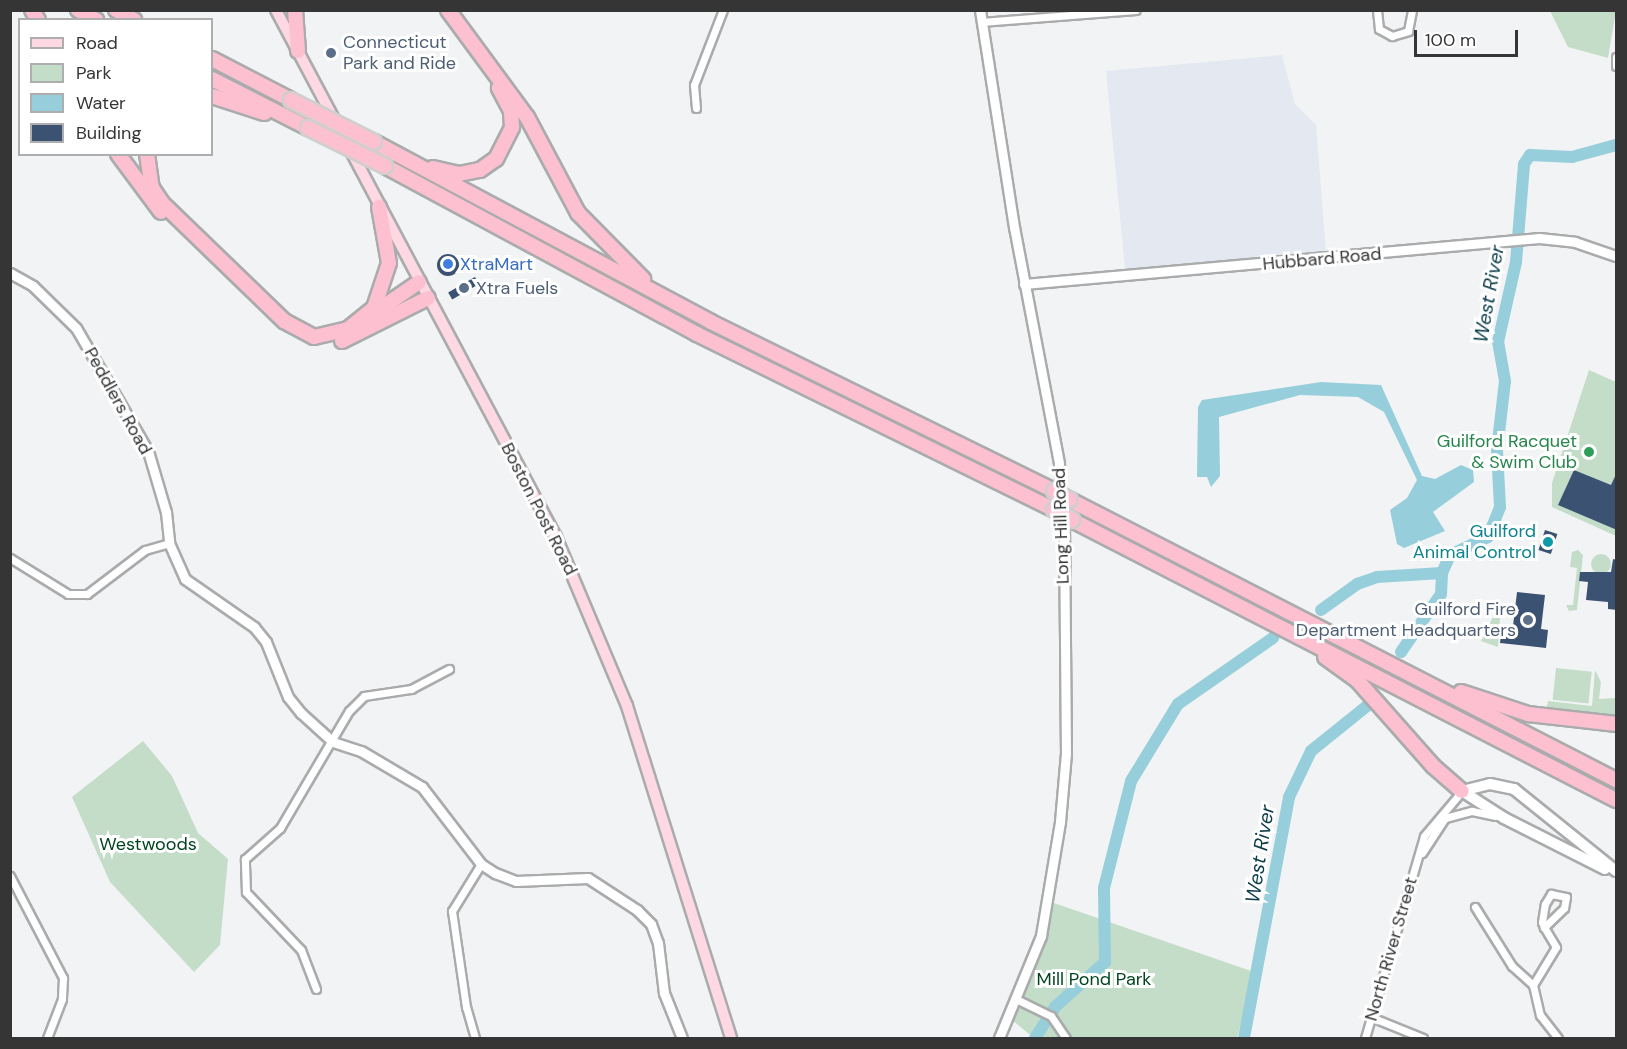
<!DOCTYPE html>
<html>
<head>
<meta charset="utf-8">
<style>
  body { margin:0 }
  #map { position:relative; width:1627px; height:1049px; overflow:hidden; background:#f2f3f4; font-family:"DM Sans",sans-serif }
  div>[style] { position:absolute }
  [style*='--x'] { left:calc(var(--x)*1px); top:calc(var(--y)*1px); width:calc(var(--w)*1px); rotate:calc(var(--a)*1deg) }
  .built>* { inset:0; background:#e4e9f1 }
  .green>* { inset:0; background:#c4ddc9; transform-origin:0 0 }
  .round { border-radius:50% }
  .water>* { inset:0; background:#97cedb }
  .river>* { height:12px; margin:-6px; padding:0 6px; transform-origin:6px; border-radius:6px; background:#97cedb }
  .building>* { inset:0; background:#3c5272; transform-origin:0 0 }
  .roads { filter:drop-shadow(2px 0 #aaabac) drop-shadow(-2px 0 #aaabac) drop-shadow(0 2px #aaabac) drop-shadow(0 -2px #aaabac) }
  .minor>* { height:7px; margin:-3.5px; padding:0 3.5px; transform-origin:3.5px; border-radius:3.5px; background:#fff }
  .tertiary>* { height:9px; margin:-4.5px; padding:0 4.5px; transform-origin:4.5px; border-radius:4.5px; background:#fff }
  .secondary>* { height:10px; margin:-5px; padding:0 5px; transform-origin:5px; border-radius:5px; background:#fff }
  .primary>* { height:10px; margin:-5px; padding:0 5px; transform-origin:5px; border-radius:5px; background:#fed9e3 }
  .motorway>* { height:14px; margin:-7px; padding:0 7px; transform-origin:7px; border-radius:7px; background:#fdc0d1 }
  .bridges { filter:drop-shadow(2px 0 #cfcfcf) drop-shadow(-2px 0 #cfcfcf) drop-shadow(0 2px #cfcfcf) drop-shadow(0 -2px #cfcfcf) }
  .motorway-bridge>* { height:14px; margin:-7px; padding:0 7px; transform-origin:7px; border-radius:7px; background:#fdc0d1 }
  .dots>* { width:16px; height:16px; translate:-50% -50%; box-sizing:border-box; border:3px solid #fff; border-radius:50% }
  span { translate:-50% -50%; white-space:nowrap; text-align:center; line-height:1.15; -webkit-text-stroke:6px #fff; paint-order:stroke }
  .service-label { font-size:18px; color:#4e5e75 }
  .left { translate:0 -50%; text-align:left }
  .right { translate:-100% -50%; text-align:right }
  .street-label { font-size:18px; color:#353536 }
  .shop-label { font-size:18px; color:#366cbe }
  .leisure-label { font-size:18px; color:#27864d }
  .culture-label { font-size:18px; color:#0d838f }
  .park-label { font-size:18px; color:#014520 }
  .water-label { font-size:20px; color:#0a3d48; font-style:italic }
  .frame { position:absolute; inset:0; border:12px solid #353536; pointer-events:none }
  .legend { position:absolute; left:18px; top:18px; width:195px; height:138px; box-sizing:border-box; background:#fff; border:2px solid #aeaeaf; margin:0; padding:8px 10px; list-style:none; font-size:18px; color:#353536 }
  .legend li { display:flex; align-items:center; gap:12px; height:30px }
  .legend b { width:30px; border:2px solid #aeaeaf }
  .scale { position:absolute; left:1414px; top:30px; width:104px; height:27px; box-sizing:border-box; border:3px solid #353536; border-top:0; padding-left:8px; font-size:18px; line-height:21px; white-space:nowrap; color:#353536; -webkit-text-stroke:4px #fff; paint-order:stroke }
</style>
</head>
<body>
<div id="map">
  <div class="built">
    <i style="clip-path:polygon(1282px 55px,1295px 104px,1316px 125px,1326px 252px,1125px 269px,1106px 71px)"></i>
  </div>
  <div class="green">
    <i style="clip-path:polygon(1550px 11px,1616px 11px,1608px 58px,1568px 47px)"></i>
    <i style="clip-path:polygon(1589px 370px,1616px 382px,1616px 536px,1552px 507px,1552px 483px)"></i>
    <i style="clip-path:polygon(1578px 550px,1583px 555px,1577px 610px,1569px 611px,1566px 605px,1573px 605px,1577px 568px,1570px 567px,1572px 552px)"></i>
    <i class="round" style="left:1591px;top:554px;width:20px;height:20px"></i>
    <i style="clip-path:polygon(1493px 617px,1500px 618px,1498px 647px,1481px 641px)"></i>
    <i style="left:1556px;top:668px;width:36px;height:32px;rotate:6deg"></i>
    <i style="clip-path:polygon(1595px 670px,1601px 682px,1599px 699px,1616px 698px,1616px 719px,1546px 711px,1548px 701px,1592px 706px)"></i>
    <i style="clip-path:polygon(143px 741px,172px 776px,198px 833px,228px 859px,220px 945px,194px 972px,110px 882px,72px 797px)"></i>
    <i style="clip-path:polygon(1054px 903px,1254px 972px,1237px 1038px,1034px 1038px,1012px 1020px)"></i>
  </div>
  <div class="water">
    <i style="clip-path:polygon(1321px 382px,1381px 385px,1422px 476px,1435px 479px,1461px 465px,1473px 470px,1474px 482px,1433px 512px,1445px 531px,1404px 548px,1397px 544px,1390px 510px,1407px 498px,1417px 480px,1384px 412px,1358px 397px,1300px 395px,1219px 417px,1220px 476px,1211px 487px,1207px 477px,1197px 477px,1198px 407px,1202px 400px)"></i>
  </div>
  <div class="river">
    <i style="--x:1442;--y:573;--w:20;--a:-66"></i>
    <i style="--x:1450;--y:555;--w:42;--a:-25.3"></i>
    <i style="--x:1488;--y:537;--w:32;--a:-68"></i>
    <i style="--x:1500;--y:507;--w:57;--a:-93"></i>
    <i style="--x:1497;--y:450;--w:69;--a:-83.4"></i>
    <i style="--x:1505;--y:381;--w:40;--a:-100"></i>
    <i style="--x:1498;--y:342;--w:82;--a:-77.3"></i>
    <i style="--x:1516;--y:262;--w:98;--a:-85.3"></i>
    <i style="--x:1524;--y:164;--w:11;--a:-56"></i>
    <i style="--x:1530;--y:155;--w:42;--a:2.7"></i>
    <i style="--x:1572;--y:157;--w:46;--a:-15.3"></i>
    <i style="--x:1321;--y:610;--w:44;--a:-35.8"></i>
    <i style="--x:1357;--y:584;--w:21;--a:-19"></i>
    <i style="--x:1377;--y:577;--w:65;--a:-3.5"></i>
    <i style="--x:1401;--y:652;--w:70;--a:-55.4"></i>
    <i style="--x:1441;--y:594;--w:21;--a:-87"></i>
    <i style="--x:1035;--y:1038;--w:38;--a:-57"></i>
    <i style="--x:1056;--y:1006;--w:66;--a:-41.9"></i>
    <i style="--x:1105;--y:962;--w:74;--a:-90.8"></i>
    <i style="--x:1104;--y:888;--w:110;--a:-75.8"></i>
    <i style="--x:1131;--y:781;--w:90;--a:-58.6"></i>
    <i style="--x:1178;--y:704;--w:116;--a:-34.8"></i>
    <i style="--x:1244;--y:1038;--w:245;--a:-79.4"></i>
    <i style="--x:1289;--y:797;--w:51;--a:-64.4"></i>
    <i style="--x:1311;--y:751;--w:72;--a:-38.8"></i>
  </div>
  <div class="building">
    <i class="round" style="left:437px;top:254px;width:22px;height:22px"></i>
    <i style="left:475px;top:277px;width:8px;height:31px;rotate:60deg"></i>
    <i style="clip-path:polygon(1574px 470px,1611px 485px,1617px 472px,1617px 530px,1558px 505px)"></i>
    <i style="left:1545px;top:530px;width:13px;height:21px;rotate:18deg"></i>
    <i style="clip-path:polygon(1613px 559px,1617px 560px,1617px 610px,1608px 609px,1608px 602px,1586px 600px,1588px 582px,1579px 581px,1580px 572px,1611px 572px)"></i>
    <i style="clip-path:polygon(1517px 592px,1545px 595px,1541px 629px,1548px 630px,1546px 648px,1500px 643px,1502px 625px,1513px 626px)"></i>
  </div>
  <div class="roads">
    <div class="minor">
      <i style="--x:1377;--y:10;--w:19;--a:84"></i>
      <i style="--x:1379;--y:29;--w:15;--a:28"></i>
      <i style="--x:1392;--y:36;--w:17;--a:-17"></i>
      <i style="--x:1408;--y:31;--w:21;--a:-79"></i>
      <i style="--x:981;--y:22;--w:155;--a:-4.4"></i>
      <i style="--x:1616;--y:57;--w:9;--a:90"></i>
      <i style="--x:696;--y:108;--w:23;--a:-95"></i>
      <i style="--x:694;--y:85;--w:80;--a:-68.9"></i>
      <i style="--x:10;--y:558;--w:68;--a:31.8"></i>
      <i style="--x:68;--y:594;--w:19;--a:0"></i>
      <i style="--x:87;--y:594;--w:73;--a:-37.2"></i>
      <i style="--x:145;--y:550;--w:25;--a:-16"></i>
      <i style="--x:1422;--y:853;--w:42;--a:-56.7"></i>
      <i style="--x:1445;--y:818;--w:28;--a:-15"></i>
      <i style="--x:1472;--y:811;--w:24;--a:12"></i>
      <i style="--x:10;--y:876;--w:115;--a:62.5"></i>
      <i style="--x:63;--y:978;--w:21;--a:93"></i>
      <i style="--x:62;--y:999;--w:42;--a:111"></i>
      <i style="--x:1475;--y:907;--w:70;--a:57.9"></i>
      <i style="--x:1512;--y:966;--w:28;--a:42"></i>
      <i style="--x:1533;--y:985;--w:31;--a:77"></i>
      <i style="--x:1540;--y:1015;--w:29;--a:52"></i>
      <i style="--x:1533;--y:985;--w:44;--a:-58.8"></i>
      <i style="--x:1556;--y:947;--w:23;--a:-121"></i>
      <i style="--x:1544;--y:927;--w:5;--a:-112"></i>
      <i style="--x:1542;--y:922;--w:18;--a:-81"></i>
      <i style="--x:1545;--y:904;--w:12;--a:-59"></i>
      <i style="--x:1551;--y:894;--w:15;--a:11"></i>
      <i style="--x:1566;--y:897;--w:11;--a:100"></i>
      <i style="--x:1564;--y:908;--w:28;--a:136"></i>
      <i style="--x:316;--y:989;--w:42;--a:-111"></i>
      <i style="--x:301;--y:950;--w:80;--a:-133.5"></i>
      <i style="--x:246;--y:892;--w:33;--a:-92"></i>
      <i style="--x:245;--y:859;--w:47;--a:-41.5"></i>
      <i style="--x:280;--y:828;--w:136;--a:-59.5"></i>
      <i style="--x:349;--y:711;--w:21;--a:-45"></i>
      <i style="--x:364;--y:696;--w:48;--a:-8.5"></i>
      <i style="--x:411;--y:689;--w:43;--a:-27.8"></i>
      <i style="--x:1016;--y:999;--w:39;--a:26"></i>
      <i style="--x:1051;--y:1016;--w:27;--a:56"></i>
      <i style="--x:1371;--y:1017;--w:56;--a:22"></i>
      <i style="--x:475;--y:1038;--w:32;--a:-106"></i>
      <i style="--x:466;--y:1007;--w:97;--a:-98.3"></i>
      <i style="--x:452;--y:911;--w:55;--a:-58.3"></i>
      <i style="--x:1365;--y:1038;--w:210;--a:-73.7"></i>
      <i style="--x:1424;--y:836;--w:59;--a:-49.8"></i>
    </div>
    <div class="tertiary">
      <i style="--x:980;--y:10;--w:220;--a:81.1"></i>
      <i style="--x:1014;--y:227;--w:241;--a:79.2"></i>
      <i style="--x:1059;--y:464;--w:62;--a:85.4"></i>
      <i style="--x:1064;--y:526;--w:227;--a:89.5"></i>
      <i style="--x:1066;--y:753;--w:69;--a:95"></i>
      <i style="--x:1060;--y:822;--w:116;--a:99.5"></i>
      <i style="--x:1041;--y:936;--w:110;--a:112.4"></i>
      <i style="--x:10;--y:273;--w:26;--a:29"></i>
      <i style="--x:33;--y:286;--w:60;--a:44.3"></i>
      <i style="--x:76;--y:328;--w:143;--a:59.7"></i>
      <i style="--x:148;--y:451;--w:64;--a:73.6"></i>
      <i style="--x:166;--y:512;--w:31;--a:84"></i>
      <i style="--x:169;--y:543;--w:39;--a:66"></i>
      <i style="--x:185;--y:579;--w:84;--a:34.8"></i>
      <i style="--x:254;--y:627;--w:19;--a:51"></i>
      <i style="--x:266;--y:642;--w:59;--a:68.2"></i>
      <i style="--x:288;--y:697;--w:21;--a:51"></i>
      <i style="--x:301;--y:713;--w:43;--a:42.2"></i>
      <i style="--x:333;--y:742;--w:29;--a:18"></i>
      <i style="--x:361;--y:751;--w:71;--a:30.5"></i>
      <i style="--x:422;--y:787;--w:97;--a:52.5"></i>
      <i style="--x:481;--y:864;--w:17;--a:33"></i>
      <i style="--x:495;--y:873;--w:22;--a:21"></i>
      <i style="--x:516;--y:881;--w:72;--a:-2.4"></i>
      <i style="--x:588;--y:878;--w:59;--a:33.1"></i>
      <i style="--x:637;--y:910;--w:20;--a:45"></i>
      <i style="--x:651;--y:924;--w:20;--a:70"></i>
      <i style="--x:658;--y:943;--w:50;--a:83.2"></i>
      <i style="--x:664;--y:993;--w:48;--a:68.2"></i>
      <i style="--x:1024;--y:284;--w:517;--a:-5.1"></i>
      <i style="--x:1539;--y:238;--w:36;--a:6"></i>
      <i style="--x:1575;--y:242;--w:43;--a:18.9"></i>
    </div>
    <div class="secondary">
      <i style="--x:1462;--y:791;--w:29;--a:-14"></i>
      <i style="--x:1490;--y:784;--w:25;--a:12"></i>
      <i style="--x:1514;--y:789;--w:131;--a:38.8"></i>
      <i style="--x:1462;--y:791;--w:50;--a:32.7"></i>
      <i style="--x:1504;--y:818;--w:113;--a:26.8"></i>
    </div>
    <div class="primary">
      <i style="--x:276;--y:10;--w:597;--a:62.02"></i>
      <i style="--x:556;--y:537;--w:183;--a:67.2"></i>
      <i style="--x:627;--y:706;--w:348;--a:72.6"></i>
    </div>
    <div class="motorway">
      <i style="--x:32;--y:10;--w:12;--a:59"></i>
      <i style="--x:78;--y:10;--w:21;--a:29"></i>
      <i style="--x:116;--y:10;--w:21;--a:29"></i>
      <i style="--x:295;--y:10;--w:41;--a:85.8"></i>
      <i style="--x:448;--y:10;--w:133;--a:53.6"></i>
      <i style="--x:527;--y:117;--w:109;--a:62"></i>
      <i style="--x:578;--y:213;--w:93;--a:45.4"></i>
      <i style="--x:212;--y:59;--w:89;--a:27.4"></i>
      <i style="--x:212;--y:79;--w:108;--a:27"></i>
      <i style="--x:212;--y:96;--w:55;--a:18.1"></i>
      <i style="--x:374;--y:142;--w:382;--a:28.1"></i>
      <i style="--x:711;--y:322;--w:382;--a:26.2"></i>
      <i style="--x:118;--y:154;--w:72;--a:53.4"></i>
      <i style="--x:147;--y:154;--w:34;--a:82"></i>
      <i style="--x:152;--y:188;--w:18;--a:56"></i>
      <i style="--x:162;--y:203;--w:170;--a:44"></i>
      <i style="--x:284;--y:321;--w:34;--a:28"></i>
      <i style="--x:314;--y:337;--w:35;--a:-13"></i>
      <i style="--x:348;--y:329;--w:33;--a:-39"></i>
      <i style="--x:374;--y:308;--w:47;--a:-71.6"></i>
      <i style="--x:389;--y:263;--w:57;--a:-100.1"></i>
      <i style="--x:385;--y:166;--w:354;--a:28.3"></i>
      <i style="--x:697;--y:334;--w:398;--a:26.2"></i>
      <i style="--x:433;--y:168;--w:27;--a:13"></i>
      <i style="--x:459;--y:174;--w:21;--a:-11"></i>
      <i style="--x:480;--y:170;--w:19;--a:-35"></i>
      <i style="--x:496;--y:159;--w:36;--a:-63"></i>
      <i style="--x:512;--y:127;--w:16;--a:-94"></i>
      <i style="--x:511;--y:111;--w:26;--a:-118"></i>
      <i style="--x:371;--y:315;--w:58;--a:-34.5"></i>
      <i style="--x:342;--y:341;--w:96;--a:-26.6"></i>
      <i style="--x:1070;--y:500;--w:614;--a:27.15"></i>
      <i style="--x:1072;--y:520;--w:612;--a:27.24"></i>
      <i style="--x:1325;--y:657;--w:39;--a:36"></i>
      <i style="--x:1357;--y:680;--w:115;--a:48.5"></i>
      <i style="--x:1433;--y:766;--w:38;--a:41"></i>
      <i style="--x:1461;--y:692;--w:71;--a:18.2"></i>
      <i style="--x:1528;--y:714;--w:89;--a:6.5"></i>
    </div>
  </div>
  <div class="bridges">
    <div class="motorway-bridge">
      <i style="--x:291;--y:100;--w:93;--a:26.8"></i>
      <i style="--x:308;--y:128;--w:86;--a:26.3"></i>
      <i style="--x:1054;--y:491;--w:18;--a:29"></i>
      <i style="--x:1054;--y:510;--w:21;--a:29"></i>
    </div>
  </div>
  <div class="dots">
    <i style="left:331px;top:53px;background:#5c6f8a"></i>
    <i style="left:448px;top:264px;background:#3f7fe0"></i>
    <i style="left:464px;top:288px;background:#5c6f8a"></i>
    <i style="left:1589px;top:452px;background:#2e9e5b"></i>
    <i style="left:1548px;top:542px;background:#0f9aa8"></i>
    <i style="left:1528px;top:620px;background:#5c6f8a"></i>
  </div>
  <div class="service-label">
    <span class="left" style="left:343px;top:53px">Connecticut<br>Park and Ride</span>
    <span class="left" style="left:476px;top:288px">Xtra Fuels</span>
    <span class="right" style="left:1516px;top:620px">Guilford Fire<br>Department Headquarters</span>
  </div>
  <div class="street-label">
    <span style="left:1322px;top:259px;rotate:-5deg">Hubbard Road</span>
    <span style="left:118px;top:401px;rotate:61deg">Peddlers Road</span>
    <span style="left:539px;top:509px;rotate:63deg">Boston Post Road</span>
    <span style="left:1061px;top:526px;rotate:-92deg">Long Hill Road</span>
    <span style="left:1391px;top:949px;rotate:-74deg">North River Street</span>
  </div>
  <div class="shop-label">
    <span class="left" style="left:460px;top:264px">XtraMart</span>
  </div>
  <div class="leisure-label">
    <span class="right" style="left:1577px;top:452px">Guilford Racquet<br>&amp; Swim Club</span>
  </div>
  <div class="culture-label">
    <span class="right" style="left:1536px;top:542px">Guilford<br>Animal Control</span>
  </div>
  <div class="park-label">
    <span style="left:148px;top:844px">Westwoods</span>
    <span style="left:1094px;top:979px">Mill Pond Park</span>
  </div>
  <div class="water-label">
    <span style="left:1489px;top:294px;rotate:-80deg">West River</span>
    <span style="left:1260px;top:854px;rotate:-81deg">West River</span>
  </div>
  <div class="frame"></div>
  <ul class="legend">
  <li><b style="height:8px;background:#fed9e3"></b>Road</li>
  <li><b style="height:16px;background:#c4ddc9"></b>Park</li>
  <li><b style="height:16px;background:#97cedb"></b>Water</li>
  <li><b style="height:16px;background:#3c5272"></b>Building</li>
  </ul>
  <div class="scale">100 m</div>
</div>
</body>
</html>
